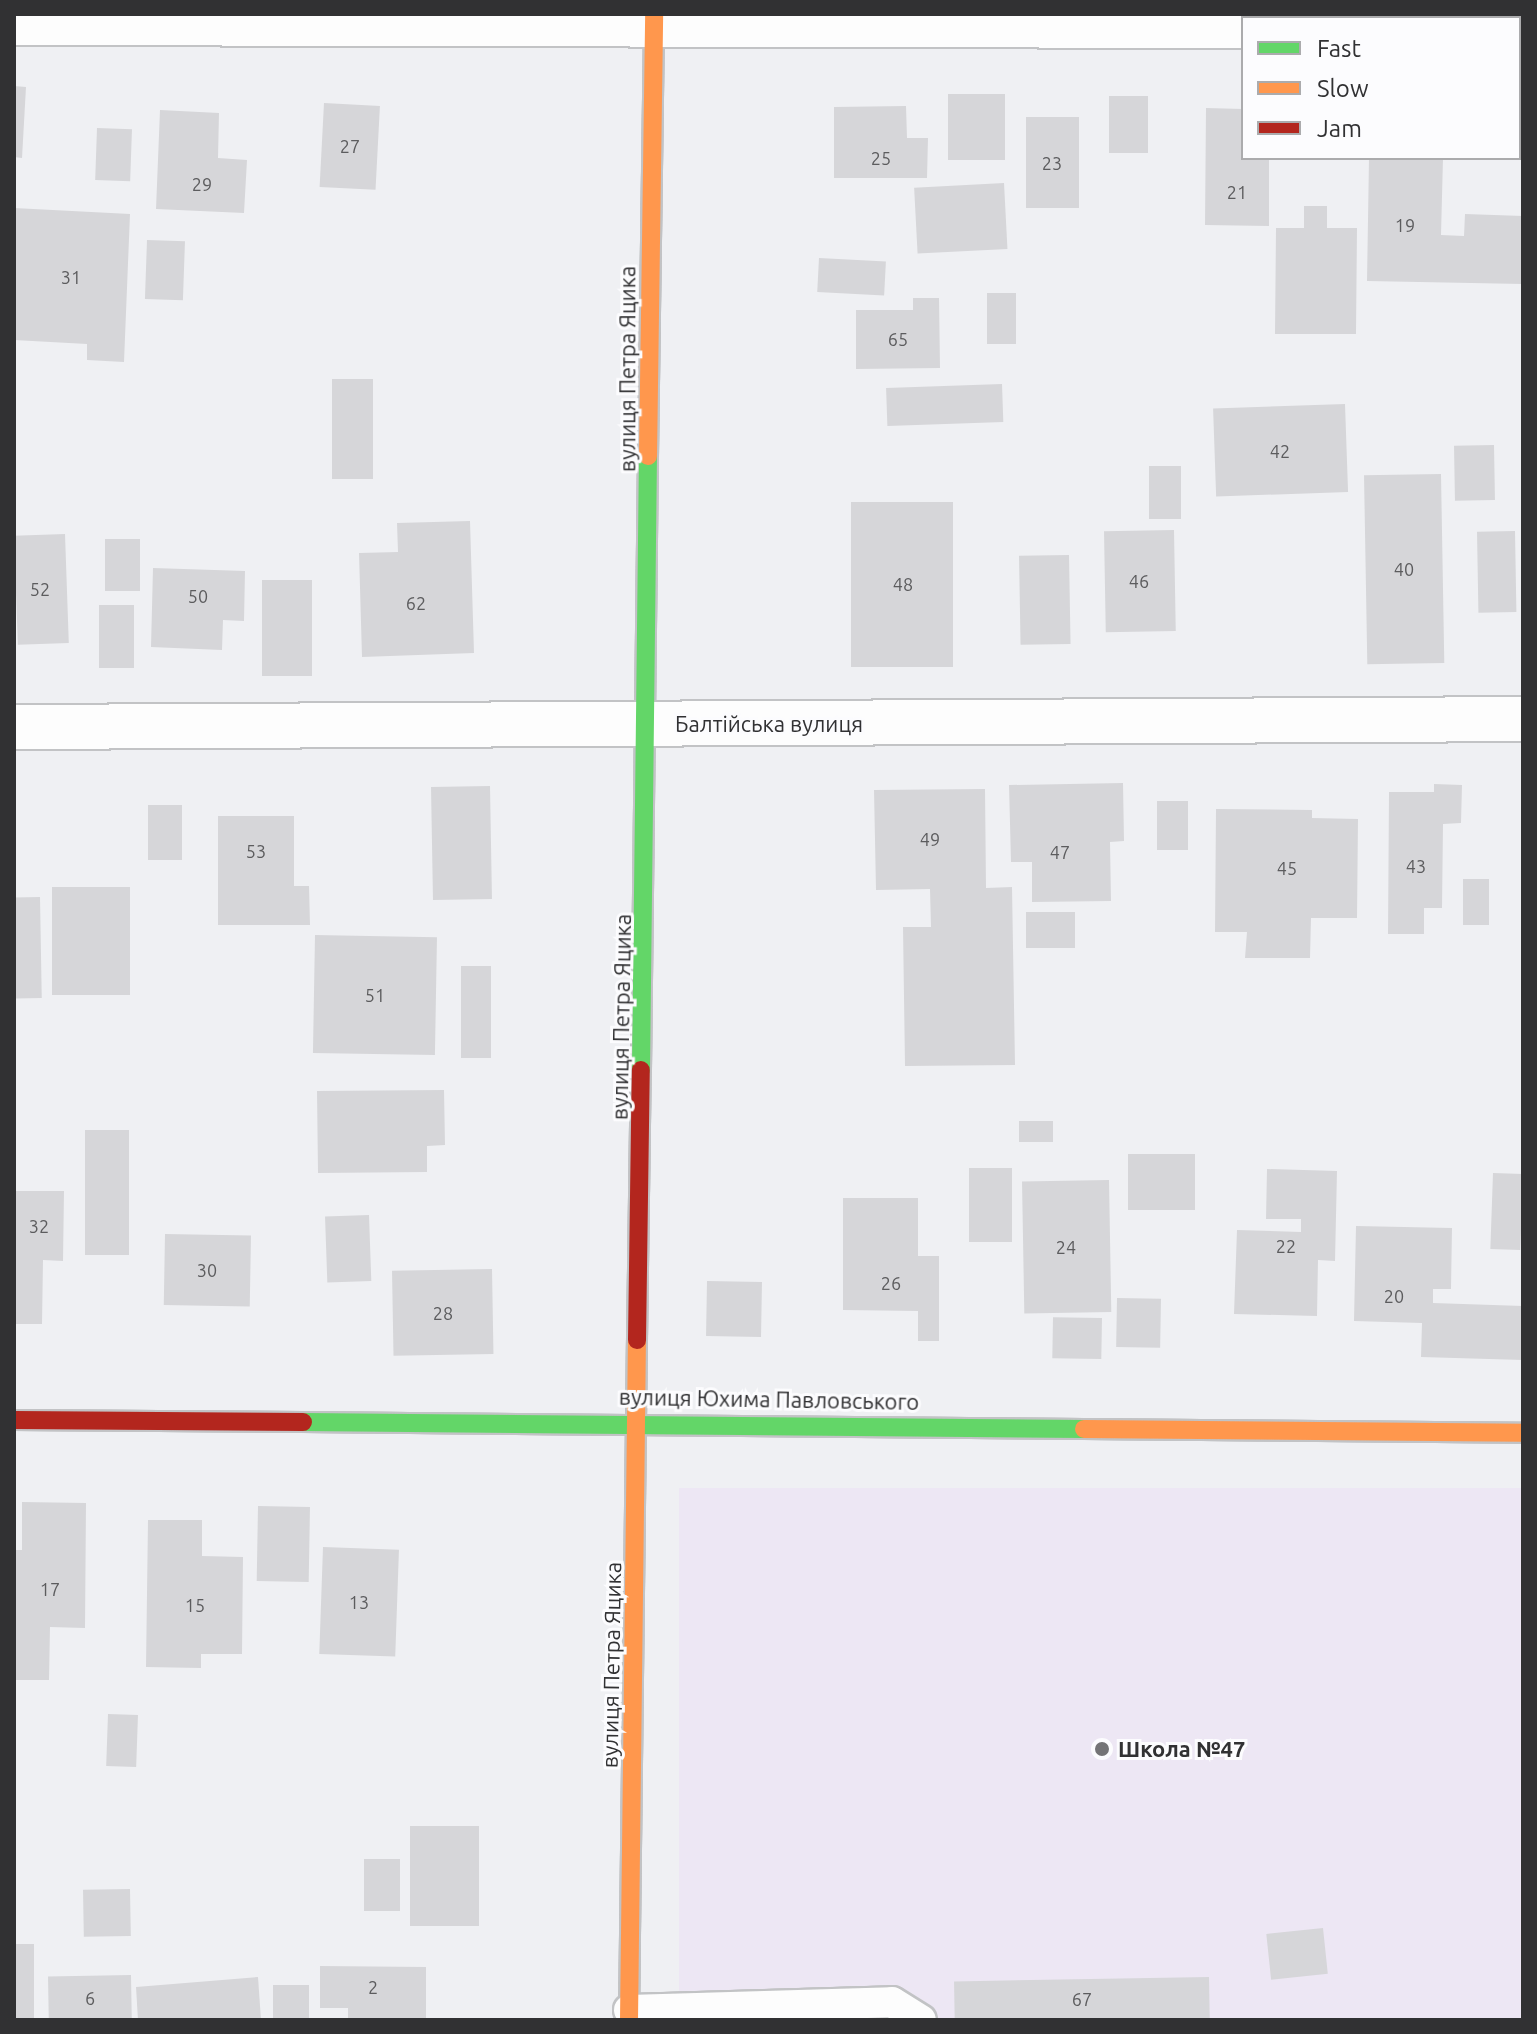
<!DOCTYPE html>
<html>
<head>
<meta charset="utf-8">
<style>
  body { margin:0 }
  #map { position:relative; width:1537px; height:2034px; overflow:hidden; background:#eff0f3; font-family:Ubuntu,sans-serif }
  div>[style] { position:absolute }
  [style*='--x'] { left:calc(var(--x)*1px); top:calc(var(--y)*1px); width:calc(var(--w)*1px); rotate:calc(var(--a)*1deg) }
  .education>* { inset:0; background:#ede7f4; transform-origin:0 0 }
  .building>* { inset:0; background:#d6d6d9; transform-origin:0 0 }
  .roads { filter:drop-shadow(2px 0 #c2c3c5) drop-shadow(-2px 0 #c2c3c5) drop-shadow(0 2px #c2c3c5) drop-shadow(0 -2px #c2c3c5) }
  .lane>* { height:30px; margin:-15px; padding:0 15px; transform-origin:15px; border-radius:15px; background:#fdfdfd }
  .street>* { height:44px; margin:-22px; padding:0 22px; transform-origin:22px; border-radius:22px; background:#fdfdfd }
  .fast>* { height:18px; margin:-9px; padding:0 9px; transform-origin:9px; border-radius:9px; background:#63d668 }
  .slow>* { height:18px; margin:-9px; padding:0 9px; transform-origin:9px; border-radius:9px; background:#ff974d }
  .jam>* { height:18px; margin:-9px; padding:0 9px; transform-origin:9px; border-radius:9px; background:#b3261e }
  .dots>* { width:22px; height:22px; translate:-50% -50%; box-sizing:border-box; border:4px solid #fcfcfe; border-radius:50% }
  span { translate:-50% -50%; white-space:nowrap; text-align:center; line-height:1.15; -webkit-text-stroke:6px #fcfcfe; paint-order:stroke }
  .number-label { font-size:18px; color:#5c5c5e }
  .number-label span { -webkit-text-stroke-width:0 }
  .street-label { font-size:22px; color:#313133 }
  .poi-label { font-size:22px; color:#313133; font-weight:700 }
  .left { translate:0 -50%; text-align:left }
  .frame { position:absolute; inset:0; border:16px solid #313133; pointer-events:none }
  .legend { position:absolute; left:1241px; top:16px; width:280px; height:144px; box-sizing:border-box; background:#fcfcfe; border:2px solid #ababad; margin:0; padding:10px 14px; list-style:none; font-size:24px; color:#313133 }
  .legend li { display:flex; align-items:center; gap:16px; height:40px }
  .legend b { width:40px; border:2px solid #ababad }
</style>
</head>
<body>
<div id="map">
  <div class="education">
    <i style="left:1523px;top:1488px;width:532px;height:844px;rotate:90deg"></i>
  </div>
  <div class="building">
    <i style="clip-path:polygon(14px 86px,26px 87px,22px 158px,14px 157px)"></i>
    <i style="left:1005px;top:94px;width:66px;height:57px;rotate:90deg"></i>
    <i style="left:1148px;top:96px;width:57px;height:39px;rotate:90deg"></i>
    <i style="left:324px;top:103px;width:56px;height:84px;rotate:3deg"></i>
    <i style="clip-path:polygon(906px 106px,907px 138px,928px 138px,927px 178px,834px 178px,834px 107px)"></i>
    <i style="clip-path:polygon(1206px 108px,1243px 109px,1243px 158px,1269px 158px,1269px 226px,1205px 225px)"></i>
    <i style="clip-path:polygon(160px 110px,219px 113px,218px 158px,247px 160px,244px 213px,156px 209px)"></i>
    <i style="left:1026px;top:117px;width:53px;height:91px"></i>
    <i style="left:97px;top:128px;width:35px;height:52px;rotate:2deg"></i>
    <i style="clip-path:polygon(1369px 158px,1443px 158px,1441px 235px,1464px 236px,1465px 214px,1523px 216px,1523px 284px,1367px 281px)"></i>
    <i style="left:1004px;top:183px;width:66px;height:90px;rotate:87deg"></i>
    <i style="clip-path:polygon(1304px 206px,1327px 206px,1327px 228px,1357px 228px,1356px 334px,1275px 334px,1276px 228px,1304px 228px)"></i>
    <i style="clip-path:polygon(14px 208px,130px 214px,124px 362px,87px 360px,87px 344px,14px 340px)"></i>
    <i style="left:147px;top:240px;width:38px;height:59px;rotate:2deg"></i>
    <i style="left:819px;top:258px;width:67px;height:34px;rotate:3deg"></i>
    <i style="left:1016px;top:293px;width:51px;height:29px;rotate:90deg"></i>
    <i style="clip-path:polygon(913px 298px,939px 298px,940px 368px,856px 369px,856px 310px,913px 310px)"></i>
    <i style="left:332px;top:379px;width:41px;height:100px"></i>
    <i style="left:1002px;top:384px;width:38px;height:116px;rotate:88deg"></i>
    <i style="left:1345px;top:404px;width:88px;height:132px;rotate:88deg"></i>
    <i style="left:1494px;top:445px;width:55px;height:40px;rotate:89deg"></i>
    <i style="left:1149px;top:466px;width:32px;height:53px"></i>
    <i style="left:1441px;top:474px;width:189px;height:77px;rotate:89deg"></i>
    <i style="left:851px;top:502px;width:102px;height:165px"></i>
    <i style="clip-path:polygon(470px 521px,474px 653px,362px 657px,359px 553px,398px 552px,397px 523px)"></i>
    <i style="left:1174px;top:530px;width:101px;height:70px;rotate:89deg"></i>
    <i style="left:1515px;top:531px;width:81px;height:38px;rotate:89deg"></i>
    <i style="left:65px;top:534px;width:109px;height:51px;rotate:88deg"></i>
    <i style="left:140px;top:539px;width:52px;height:35px;rotate:90deg"></i>
    <i style="left:1069px;top:555px;width:89px;height:50px;rotate:89deg"></i>
    <i style="clip-path:polygon(153px 568px,245px 571px,244px 621px,223px 620px,222px 650px,151px 647px)"></i>
    <i style="left:262px;top:580px;width:50px;height:96px"></i>
    <i style="left:99px;top:605px;width:35px;height:63px"></i>
    <i style="clip-path:polygon(1123px 783px,1124px 841px,1110px 842px,1111px 901px,1032px 902px,1032px 862px,1011px 862px,1009px 785px)"></i>
    <i style="clip-path:polygon(1434px 784px,1462px 785px,1461px 823px,1443px 824px,1442px 908px,1424px 908px,1424px 934px,1388px 934px,1389px 792px,1434px 792px)"></i>
    <i style="left:490px;top:786px;width:113px;height:59px;rotate:89deg"></i>
    <i style="clip-path:polygon(985px 789px,986px 888px,1012px 887px,1015px 1065px,905px 1066px,903px 927px,931px 927px,930px 889px,876px 890px,874px 790px)"></i>
    <i style="left:1157px;top:801px;width:31px;height:49px"></i>
    <i style="left:148px;top:805px;width:34px;height:55px"></i>
    <i style="clip-path:polygon(1216px 809px,1312px 810px,1312px 818px,1358px 819px,1357px 918px,1311px 918px,1310px 958px,1245px 958px,1247px 932px,1215px 932px)"></i>
    <i style="clip-path:polygon(218px 816px,294px 816px,294px 886px,309px 886px,310px 925px,218px 925px)"></i>
    <i style="left:1463px;top:879px;width:26px;height:46px"></i>
    <i style="left:52px;top:887px;width:78px;height:108px"></i>
    <i style="left:40px;top:897px;width:101px;height:26px;rotate:89deg"></i>
    <i style="left:1026px;top:912px;width:49px;height:36px"></i>
    <i style="left:315px;top:935px;width:122px;height:118px;rotate:1deg"></i>
    <i style="left:461px;top:966px;width:30px;height:92px"></i>
    <i style="clip-path:polygon(444px 1090px,445px 1145px,427px 1146px,427px 1172px,318px 1173px,317px 1091px)"></i>
    <i style="left:1053px;top:1121px;width:21px;height:34px;rotate:90deg"></i>
    <i style="left:85px;top:1130px;width:44px;height:125px"></i>
    <i style="left:1128px;top:1154px;width:67px;height:56px"></i>
    <i style="left:1012px;top:1168px;width:74px;height:43px;rotate:90deg"></i>
    <i style="clip-path:polygon(1267px 1169px,1337px 1171px,1335px 1261px,1318px 1260px,1317px 1316px,1234px 1314px,1237px 1230px,1301px 1232px,1301px 1219px,1266px 1219px)"></i>
    <i style="left:1493px;top:1173px;width:30px;height:76px;rotate:2deg"></i>
    <i style="left:1109px;top:1180px;width:132px;height:87px;rotate:89deg"></i>
    <i style="clip-path:polygon(14px 1191px,64px 1191px,63px 1261px,43px 1260px,42px 1324px,14px 1324px)"></i>
    <i style="clip-path:polygon(843px 1198px,918px 1198px,918px 1256px,939px 1256px,939px 1341px,918px 1341px,918px 1311px,843px 1310px)"></i>
    <i style="left:369px;top:1215px;width:66px;height:44px;rotate:88deg"></i>
    <i style="clip-path:polygon(1356px 1226px,1452px 1228px,1451px 1289px,1433px 1289px,1433px 1303px,1523px 1306px,1523px 1360px,1421px 1357px,1422px 1323px,1354px 1321px)"></i>
    <i style="left:165px;top:1234px;width:86px;height:71px;rotate:1deg"></i>
    <i style="left:492px;top:1269px;width:85px;height:100px;rotate:89deg"></i>
    <i style="left:707px;top:1281px;width:55px;height:55px;rotate:1deg"></i>
    <i style="left:1117px;top:1298px;width:44px;height:49px;rotate:1deg"></i>
    <i style="left:1102px;top:1318px;width:41px;height:49px;rotate:91deg"></i>
    <i style="clip-path:polygon(22px 1502px,86px 1503px,85px 1628px,50px 1627px,49px 1680px,14px 1680px,14px 1550px,22px 1550px)"></i>
    <i style="left:258px;top:1506px;width:52px;height:75px;rotate:1deg"></i>
    <i style="clip-path:polygon(148px 1520px,202px 1520px,202px 1556px,243px 1557px,242px 1654px,201px 1654px,201px 1668px,146px 1667px)"></i>
    <i style="left:323px;top:1547px;width:76px;height:107px;rotate:2deg"></i>
    <i style="left:108px;top:1714px;width:30px;height:52px;rotate:2deg"></i>
    <i style="left:410px;top:1826px;width:69px;height:100px"></i>
    <i style="left:364px;top:1859px;width:36px;height:52px"></i>
    <i style="left:130px;top:1889px;width:47px;height:47px;rotate:89deg"></i>
    <i style="left:1323px;top:1928px;width:46px;height:57px;rotate:84deg"></i>
    <i style="left:14px;top:1944px;width:20px;height:74px"></i>
    <i style="clip-path:polygon(320px 1966px,426px 1967px,426px 2020px,348px 2020px,348px 2008px,320px 2008px)"></i>
    <i style="left:131px;top:1975px;width:45px;height:83px;rotate:89deg"></i>
    <i style="clip-path:polygon(258px 1977px,261px 2020px,138px 2020px,136px 1987px)"></i>
    <i style="left:1209px;top:1977px;width:43px;height:255px;rotate:89deg"></i>
    <i style="left:273px;top:1985px;width:36px;height:35px"></i>
  </div>
  <div class="roads">
    <div class="lane">
      <i style="--x:629;--y:2010;--w:263;--a:-1.7"></i>
      <i style="--x:892;--y:2002;--w:34;--a:32"></i>
    </div>
    <div class="street">
      <i style="--x:14;--y:23;--w:1229;--a:0.14"></i>
      <i style="--x:1519;--y:26;--w:4;--a:0"></i>
      <i style="--x:14;--y:727;--w:1509;--a:-0.3"></i>
    </div>
    <div class="fast">
      <i style="--x:641;--y:1070;--w:614;--a:-89.35"></i>
      <i style="--x:303;--y:1422;--w:781;--a:0.51"></i>
    </div>
    <div class="slow">
      <i style="--x:648;--y:456;--w:442;--a:-89.2"></i>
      <i style="--x:1084;--y:1429;--w:439;--a:0.5"></i>
      <i style="--x:629;--y:2020;--w:680;--a:-89.33"></i>
    </div>
    <div class="jam">
      <i style="--x:637;--y:1340;--w:270;--a:-89.2"></i>
      <i style="--x:14;--y:1420;--w:289;--a:0.4"></i>
    </div>
  </div>
  <div class="dots">
    <i style="left:1102px;top:1749px;background:#747476"></i>
  </div>
  <div class="number-label">
    <span style="left:350px;top:146px">27</span>
    <span style="left:881px;top:158px">25</span>
    <span style="left:1052px;top:163px">23</span>
    <span style="left:202px;top:184px">29</span>
    <span style="left:1237px;top:192px">21</span>
    <span style="left:1405px;top:225px">19</span>
    <span style="left:71px;top:277px">31</span>
    <span style="left:898px;top:339px">65</span>
    <span style="left:1280px;top:451px">42</span>
    <span style="left:1404px;top:569px">40</span>
    <span style="left:1139px;top:581px">46</span>
    <span style="left:903px;top:584px">48</span>
    <span style="left:40px;top:589px">52</span>
    <span style="left:198px;top:596px">50</span>
    <span style="left:416px;top:603px">62</span>
    <span style="left:930px;top:839px">49</span>
    <span style="left:256px;top:851px">53</span>
    <span style="left:1060px;top:852px">47</span>
    <span style="left:1416px;top:866px">43</span>
    <span style="left:1287px;top:868px">45</span>
    <span style="left:375px;top:995px">51</span>
    <span style="left:39px;top:1226px">32</span>
    <span style="left:1286px;top:1246px">22</span>
    <span style="left:1066px;top:1247px">24</span>
    <span style="left:207px;top:1270px">30</span>
    <span style="left:891px;top:1283px">26</span>
    <span style="left:1394px;top:1296px">20</span>
    <span style="left:443px;top:1313px">28</span>
    <span style="left:50px;top:1589px">17</span>
    <span style="left:359px;top:1602px">13</span>
    <span style="left:195px;top:1605px">15</span>
    <span style="left:373px;top:1987px">2</span>
    <span style="left:90px;top:1998px">6</span>
    <span style="left:1082px;top:1999px">67</span>
  </div>
  <div class="street-label">
    <span style="left:627px;top:369px;rotate:-90deg">вулиця Петра Яцика</span>
    <span style="left:769px;top:724px">Балтійська вулиця</span>
    <span style="left:621px;top:1017px;rotate:-89deg">вулиця Петра Яцика</span>
    <span style="left:769px;top:1399px;rotate:1deg">вулиця Юхима Павловського</span>
    <span style="left:611px;top:1665px;rotate:-89deg">вулиця Петра Яцика</span>
  </div>
  <div class="poi-label">
    <span class="left" style="left:1118px;top:1749px">Школа №47</span>
  </div>
  <div class="frame"></div>
  <ul class="legend">
  <li><b style="height:10px;background:#63d668"></b>Fast</li>
  <li><b style="height:10px;background:#ff974d"></b>Slow</li>
  <li><b style="height:10px;background:#b3261e"></b>Jam</li>
  </ul>
</div>
</body>
</html>
